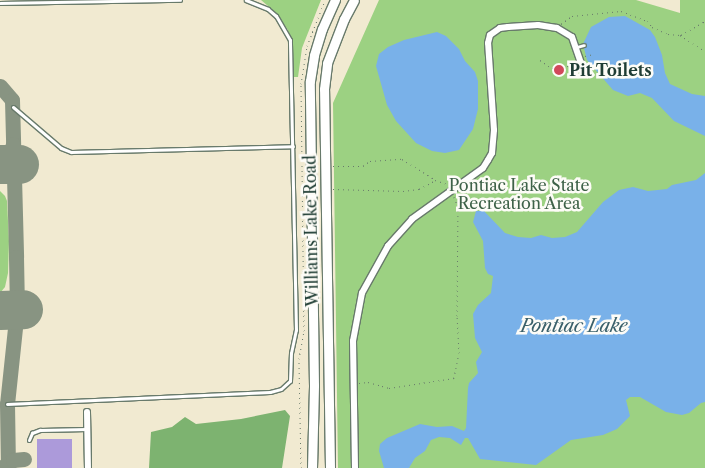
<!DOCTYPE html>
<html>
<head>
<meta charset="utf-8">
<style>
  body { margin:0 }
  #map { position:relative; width:705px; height:468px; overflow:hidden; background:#f1ead1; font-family:"Libre Caslon Text",serif }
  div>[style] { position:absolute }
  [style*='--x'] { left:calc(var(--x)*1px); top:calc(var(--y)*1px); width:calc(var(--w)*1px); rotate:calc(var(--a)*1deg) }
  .green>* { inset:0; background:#9cd182 }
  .forest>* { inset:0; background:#7db370 }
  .water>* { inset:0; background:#79b1e9 }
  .taxiway>* { height:15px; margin:-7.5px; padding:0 7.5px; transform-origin:7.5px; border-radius:7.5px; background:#889482 }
  .runway>* { height:39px; margin:-19.5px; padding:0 19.5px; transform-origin:19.5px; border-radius:19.5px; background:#889482 }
  .building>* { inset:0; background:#ac9ada; transform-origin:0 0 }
  .path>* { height:1px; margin-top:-0.5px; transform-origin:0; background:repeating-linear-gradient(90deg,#687a6b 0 1px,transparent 0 5px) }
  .roads { filter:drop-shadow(1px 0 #687a6b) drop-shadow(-1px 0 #687a6b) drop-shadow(0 1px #687a6b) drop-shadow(0 -1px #687a6b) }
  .service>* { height:3px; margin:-1.5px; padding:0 1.5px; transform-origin:1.5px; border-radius:1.5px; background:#fff }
  .minor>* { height:6px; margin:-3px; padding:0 3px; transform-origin:3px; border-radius:3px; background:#fff }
  .secondary>* { height:9px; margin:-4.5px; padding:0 4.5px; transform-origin:4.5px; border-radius:4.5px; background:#fff }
  .dots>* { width:14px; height:14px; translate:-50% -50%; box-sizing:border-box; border:2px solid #fdfcf7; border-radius:50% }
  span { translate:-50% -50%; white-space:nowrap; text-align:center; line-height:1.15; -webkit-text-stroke:5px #fdfcf7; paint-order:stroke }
  .poi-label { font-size:16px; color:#1f3d34; font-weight:700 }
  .left { translate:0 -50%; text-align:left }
  .park-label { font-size:16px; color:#3e6248 }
  .street-label { font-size:16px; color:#1f3d34 }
  .water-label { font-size:18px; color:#3a606a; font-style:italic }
</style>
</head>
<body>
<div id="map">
  <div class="green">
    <i style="clip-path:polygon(261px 0,321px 0,302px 48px,298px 77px,292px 77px,288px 30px,275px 12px)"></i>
    <i style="clip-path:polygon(379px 0,636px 0,680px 13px,680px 0,705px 0,705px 468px,338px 468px,333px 103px)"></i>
    <i style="clip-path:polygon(0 191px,5px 196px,7px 201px,9px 241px,8px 273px,5px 287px,0 293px)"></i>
  </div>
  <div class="forest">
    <i style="clip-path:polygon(285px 410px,290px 416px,282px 468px,149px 468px,151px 432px,172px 427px,185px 417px,196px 424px,241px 419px)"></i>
  </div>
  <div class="water">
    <i style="clip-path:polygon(625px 16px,650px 30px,655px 37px,662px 55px,665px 73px,670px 84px,692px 94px,705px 96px,705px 136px,674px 121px,652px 98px,640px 93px,628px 96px,613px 90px,587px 60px,583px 44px,591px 27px,609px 17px)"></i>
    <i style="clip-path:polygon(437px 32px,446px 36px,459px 49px,465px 61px,475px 72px,478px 81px,478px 109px,473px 129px,459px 150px,445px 153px,432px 151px,416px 143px,396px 121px,387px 105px,376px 66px,379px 54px,388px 47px,404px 40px)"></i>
    <i style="clip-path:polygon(705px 173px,705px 402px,701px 403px,689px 413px,682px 415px,666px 412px,640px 397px,630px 397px,626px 400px,630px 416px,617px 429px,603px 435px,571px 440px,536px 465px,480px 459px,468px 438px,465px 438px,461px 445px,450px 438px,439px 437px,431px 440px,425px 451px,415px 458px,409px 468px,384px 468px,379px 451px,380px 444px,387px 438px,420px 424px,437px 427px,452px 426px,464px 431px,466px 428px,468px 388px,469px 383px,478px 373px,476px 362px,482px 352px,475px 338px,473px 314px,478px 305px,491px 293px,493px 276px,488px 274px,485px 268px,483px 241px,473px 222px,476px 211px,484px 211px,505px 233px,518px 237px,531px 238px,541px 235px,552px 238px,565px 237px,577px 232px,603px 202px,619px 190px,633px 187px,648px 191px,667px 189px,672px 185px,696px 180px)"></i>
  </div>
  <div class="taxiway">
    <i style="--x:0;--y:86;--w:18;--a:49"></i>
    <i style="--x:12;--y:100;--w:157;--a:88.5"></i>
    <i style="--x:16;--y:257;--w:52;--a:88.9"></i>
    <i style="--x:17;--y:309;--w:96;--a:96"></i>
    <i style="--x:7;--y:404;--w:64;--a:89.1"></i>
    <i style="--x:0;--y:161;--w:12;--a:-35"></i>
    <i style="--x:10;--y:154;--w:10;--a:-73"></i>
    <i style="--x:4;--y:466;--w:11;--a:-34"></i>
    <i style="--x:13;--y:460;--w:11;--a:-5"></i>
  </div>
  <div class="runway">
    <i style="--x:0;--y:164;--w:19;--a:0"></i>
    <i style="--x:0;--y:310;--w:23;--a:-2"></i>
  </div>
  <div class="building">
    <i style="left:37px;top:439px;width:35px;height:29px"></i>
  </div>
  <div class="path">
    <i style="--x:561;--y:24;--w:14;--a:-36"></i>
    <i style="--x:572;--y:16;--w:49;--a:-5.8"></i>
    <i style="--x:621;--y:11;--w:28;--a:21"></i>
    <i style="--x:647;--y:21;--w:8;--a:50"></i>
    <i style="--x:652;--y:27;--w:17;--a:24"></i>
    <i style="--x:668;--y:34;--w:12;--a:5"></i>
    <i style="--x:680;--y:35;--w:30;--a:33"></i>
    <i style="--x:681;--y:35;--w:28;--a:-30"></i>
    <i style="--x:585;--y:56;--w:9;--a:-13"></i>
    <i style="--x:540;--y:60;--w:14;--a:34"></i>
    <i style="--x:552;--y:68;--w:22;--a:-8"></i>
    <i style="--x:333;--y:166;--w:30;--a:0"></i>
    <i style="--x:363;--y:166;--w:9;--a:-36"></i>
    <i style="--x:370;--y:161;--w:32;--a:-4"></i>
    <i style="--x:402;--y:159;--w:39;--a:32"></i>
    <i style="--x:435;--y:180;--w:16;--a:18"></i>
    <i style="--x:333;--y:189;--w:70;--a:1.6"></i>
    <i style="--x:403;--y:191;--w:16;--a:-7"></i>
    <i style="--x:419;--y:189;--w:17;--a:-28"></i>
    <i style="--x:359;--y:383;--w:9;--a:-6"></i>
    <i style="--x:368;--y:382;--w:22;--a:16"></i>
    <i style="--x:389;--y:388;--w:66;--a:-8.7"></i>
    <i style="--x:454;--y:378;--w:25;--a:-79"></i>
    <i style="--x:459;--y:353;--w:37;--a:-93"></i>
    <i style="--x:457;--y:316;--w:109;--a:-89.5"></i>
    <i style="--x:458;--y:207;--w:11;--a:-112"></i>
    <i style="--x:301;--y:468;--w:109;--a:-91.1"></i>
    <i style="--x:299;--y:359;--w:28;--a:-80"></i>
    <i style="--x:304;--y:331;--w:247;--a:-90.7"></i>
    <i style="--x:301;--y:84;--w:38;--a:-81"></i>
    <i style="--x:307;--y:46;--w:49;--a:-68.6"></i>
  </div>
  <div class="roads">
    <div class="service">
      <i style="--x:0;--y:3;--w:180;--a:-1"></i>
      <i style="--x:577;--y:47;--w:7;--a:-16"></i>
      <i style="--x:13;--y:107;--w:63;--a:40.5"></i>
      <i style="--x:61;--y:148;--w:11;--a:22"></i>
      <i style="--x:71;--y:152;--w:222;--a:-1.5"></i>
      <i style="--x:7;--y:404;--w:263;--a:-2.6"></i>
      <i style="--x:270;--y:392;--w:11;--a:-15"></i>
      <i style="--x:281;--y:389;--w:12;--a:-42"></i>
      <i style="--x:290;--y:381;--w:28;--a:-88"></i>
      <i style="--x:291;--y:353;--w:24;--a:-78"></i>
      <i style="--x:296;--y:330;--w:290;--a:-91.2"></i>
      <i style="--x:290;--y:40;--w:28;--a:-120"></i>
      <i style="--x:276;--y:16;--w:11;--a:-139"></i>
      <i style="--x:268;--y:9;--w:24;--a:-158"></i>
      <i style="--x:29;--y:440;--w:8;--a:-67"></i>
      <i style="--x:32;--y:433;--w:9;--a:-21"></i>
      <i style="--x:40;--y:430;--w:47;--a:-1.2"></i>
    </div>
    <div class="minor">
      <i style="--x:87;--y:412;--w:56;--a:89"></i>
      <i style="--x:355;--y:468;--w:127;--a:-90.9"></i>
      <i style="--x:353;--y:341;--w:49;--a:-79.4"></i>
      <i style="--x:362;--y:293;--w:54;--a:-61"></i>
      <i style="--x:388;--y:246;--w:36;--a:-48"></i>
      <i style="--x:412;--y:219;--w:87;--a:-35.7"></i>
      <i style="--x:483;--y:168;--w:9;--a:-58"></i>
      <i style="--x:488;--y:160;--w:8;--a:-60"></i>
      <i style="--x:492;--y:153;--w:23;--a:-85"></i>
      <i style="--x:494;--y:130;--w:87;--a:-93.9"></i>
      <i style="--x:488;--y:43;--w:8;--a:-76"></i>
      <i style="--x:490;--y:35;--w:12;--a:-35"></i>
      <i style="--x:500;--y:28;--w:8;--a:-7"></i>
      <i style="--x:508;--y:27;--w:30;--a:-4"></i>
      <i style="--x:538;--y:25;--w:19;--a:9"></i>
      <i style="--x:557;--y:28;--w:17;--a:31"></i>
      <i style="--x:572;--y:37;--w:28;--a:71"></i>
    </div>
    <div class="secondary">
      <i style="--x:312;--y:468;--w:83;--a:-88.6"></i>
      <i style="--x:314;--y:385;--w:304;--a:-90.8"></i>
      <i style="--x:310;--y:81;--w:26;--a:-81"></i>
      <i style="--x:314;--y:55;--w:27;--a:-73"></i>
      <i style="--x:322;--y:29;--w:32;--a:-66"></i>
      <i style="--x:330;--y:468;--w:379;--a:-90.9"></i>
      <i style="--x:324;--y:89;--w:26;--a:-83"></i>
      <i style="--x:327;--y:63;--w:47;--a:-68.9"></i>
      <i style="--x:344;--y:19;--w:21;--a:-62"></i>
    </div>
  </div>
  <div class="dots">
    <i style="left:559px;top:70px;background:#d1495b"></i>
  </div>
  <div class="poi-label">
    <span class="left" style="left:569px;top:70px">Pit Toilets</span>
  </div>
  <div class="park-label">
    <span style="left:519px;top:194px">Pontiac Lake State<br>Recreation Area</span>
  </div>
  <div class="street-label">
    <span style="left:311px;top:231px;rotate:-91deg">Williams Lake Road</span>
  </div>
  <div class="water-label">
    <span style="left:574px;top:326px">Pontiac Lake</span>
  </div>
</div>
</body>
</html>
